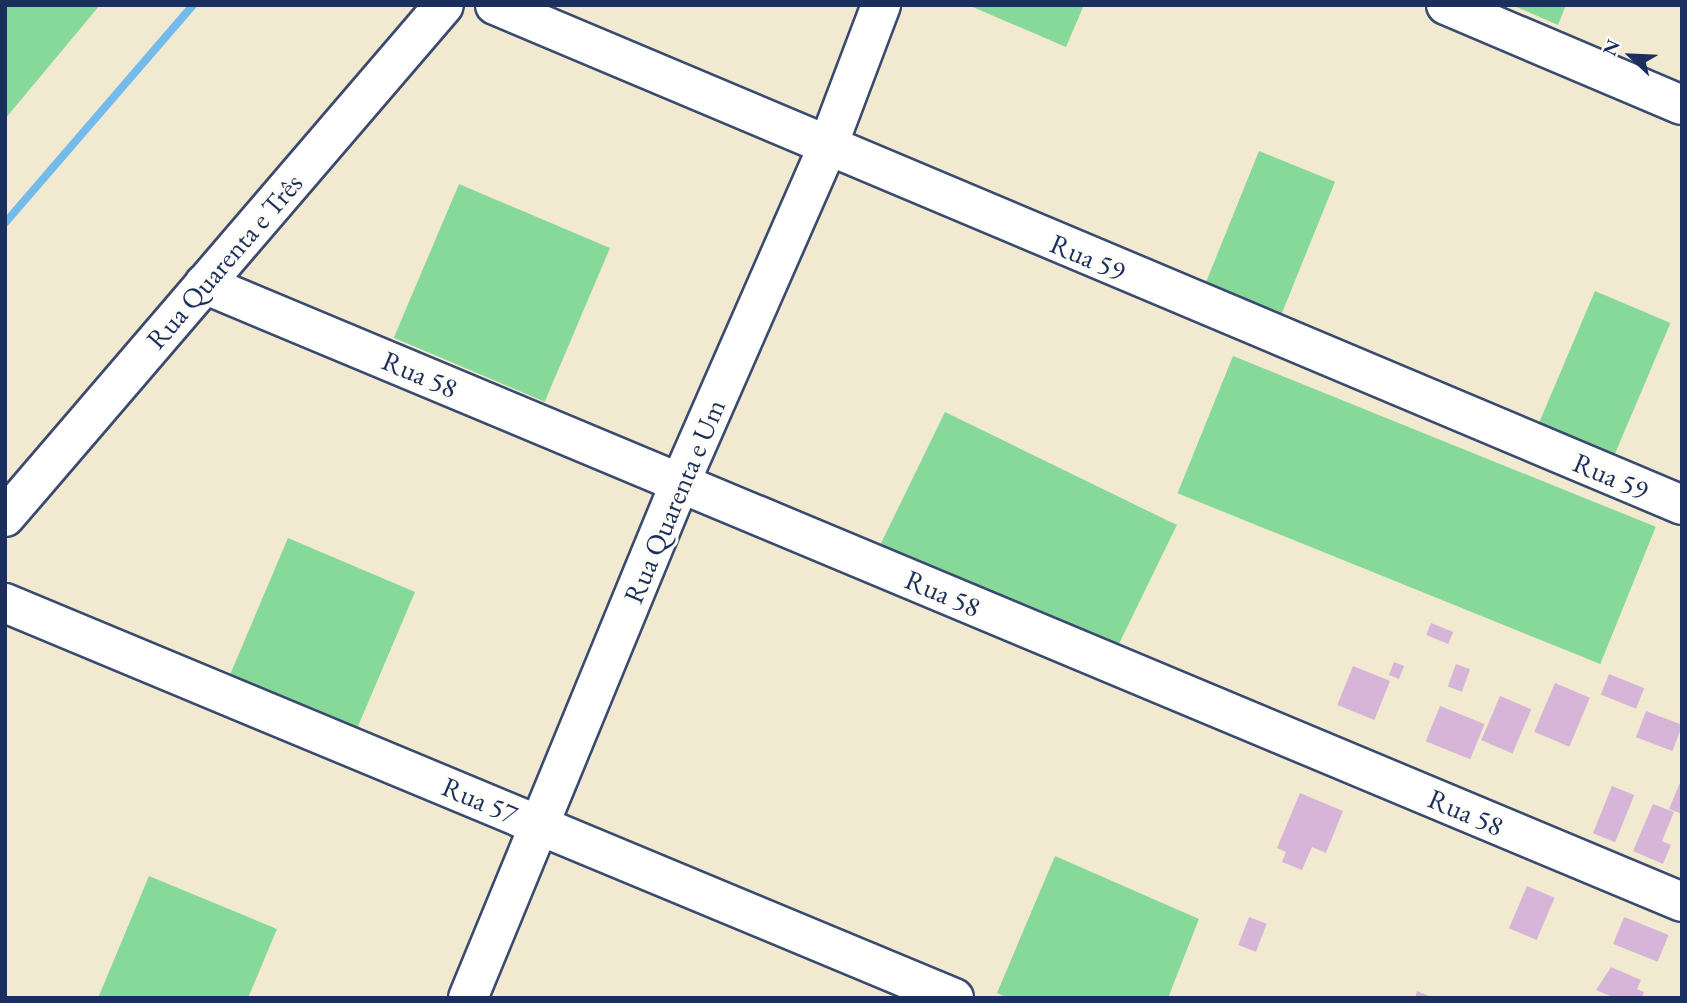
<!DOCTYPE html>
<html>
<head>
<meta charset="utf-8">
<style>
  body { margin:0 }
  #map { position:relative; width:1687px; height:1003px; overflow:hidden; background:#f1ead1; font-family:"EB Garamond",serif }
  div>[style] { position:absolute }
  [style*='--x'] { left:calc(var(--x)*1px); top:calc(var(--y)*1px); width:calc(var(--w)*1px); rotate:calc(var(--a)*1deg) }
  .green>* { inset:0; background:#87d99a; transform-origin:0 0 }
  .stream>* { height:8px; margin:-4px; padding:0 4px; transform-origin:4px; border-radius:4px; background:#73bbeb }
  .building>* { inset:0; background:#d7b5d8; transform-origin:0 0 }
  .roads { filter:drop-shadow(2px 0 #3b4b6f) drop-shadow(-2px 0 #3b4b6f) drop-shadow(0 2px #3b4b6f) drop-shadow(0 -2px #3b4b6f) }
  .minor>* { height:38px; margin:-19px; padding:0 19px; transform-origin:19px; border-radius:19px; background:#fff }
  span { translate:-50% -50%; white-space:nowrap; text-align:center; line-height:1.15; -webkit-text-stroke:6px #fdfcf7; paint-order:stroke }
  .street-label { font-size:28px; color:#1b2f5e }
  .frame { position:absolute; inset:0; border:7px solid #1b2f5e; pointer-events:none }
  .north { position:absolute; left:1596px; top:21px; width:70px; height:70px; -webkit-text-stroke:5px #fdfcf7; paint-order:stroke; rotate:293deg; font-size:19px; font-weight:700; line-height:28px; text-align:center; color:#1b2f5e }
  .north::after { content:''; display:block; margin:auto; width:24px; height:32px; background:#1b2f5e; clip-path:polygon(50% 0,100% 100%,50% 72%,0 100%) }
</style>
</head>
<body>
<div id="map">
  <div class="green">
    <i style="clip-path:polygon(5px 5px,100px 5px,5px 119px)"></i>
    <i style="clip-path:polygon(968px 5px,1084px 5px,1066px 47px)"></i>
    <i style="clip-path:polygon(1512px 5px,1566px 5px,1558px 25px)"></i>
    <i style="left:1259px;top:151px;width:82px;height:145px;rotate:22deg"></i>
    <i style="left:459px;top:184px;width:164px;height:167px;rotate:23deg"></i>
    <i style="left:1595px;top:291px;width:82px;height:147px;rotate:23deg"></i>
    <i style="left:1233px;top:356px;width:456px;height:148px;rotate:22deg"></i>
    <i style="left:945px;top:412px;width:258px;height:150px;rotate:26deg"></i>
    <i style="left:288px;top:538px;width:138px;height:163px;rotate:23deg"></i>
    <i style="clip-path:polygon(1055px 856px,1199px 919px,1168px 998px,1008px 998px,997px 993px)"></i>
    <i style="clip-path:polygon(149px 876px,277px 929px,248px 998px,98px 998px)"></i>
  </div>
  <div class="stream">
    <i style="--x:5;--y:223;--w:288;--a:-49.2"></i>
  </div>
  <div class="building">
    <i style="left:1431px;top:623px;width:24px;height:13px;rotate:22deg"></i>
    <i style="left:1394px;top:662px;width:11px;height:14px;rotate:22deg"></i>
    <i style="left:1456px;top:664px;width:15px;height:24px;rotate:20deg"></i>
    <i style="left:1353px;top:666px;width:40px;height:42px;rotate:22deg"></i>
    <i style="left:1609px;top:674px;width:38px;height:22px;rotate:22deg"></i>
    <i style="left:1555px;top:683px;width:38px;height:53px;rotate:23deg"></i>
    <i style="left:1500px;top:696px;width:34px;height:48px;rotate:23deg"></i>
    <i style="left:1440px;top:706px;width:48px;height:38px;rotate:22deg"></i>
    <i style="left:1646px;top:711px;width:39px;height:28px;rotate:21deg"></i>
    <i style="clip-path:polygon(1682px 778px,1682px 814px,1669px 809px)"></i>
    <i style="left:1612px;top:786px;width:24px;height:51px;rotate:22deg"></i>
    <i style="clip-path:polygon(1300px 793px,1343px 811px,1326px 853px,1312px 847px,1302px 870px,1282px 862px,1286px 852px,1277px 848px)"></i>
    <i style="clip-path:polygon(1653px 804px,1674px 812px,1662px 841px,1671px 845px,1663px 864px,1633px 851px)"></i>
    <i style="left:1527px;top:886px;width:30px;height:46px;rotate:23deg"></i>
    <i style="left:1249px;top:917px;width:19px;height:30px;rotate:21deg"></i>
    <i style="left:1624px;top:917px;width:48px;height:29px;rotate:22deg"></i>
    <i style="clip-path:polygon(1611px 967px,1641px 980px,1637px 989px,1644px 992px,1642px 998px,1615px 998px,1596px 990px)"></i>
    <i style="clip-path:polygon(1417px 991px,1434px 998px,1415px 998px)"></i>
  </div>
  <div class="roads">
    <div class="minor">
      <i style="--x:495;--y:5;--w:1288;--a:22.84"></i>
      <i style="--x:1446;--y:5;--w:256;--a:23"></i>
      <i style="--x:204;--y:284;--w:1602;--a:22.69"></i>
      <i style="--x:5;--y:517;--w:674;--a:-49.39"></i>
      <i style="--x:5;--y:603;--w:1028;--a:22.6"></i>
      <i style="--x:468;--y:998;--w:557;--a:-67.63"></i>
      <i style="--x:680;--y:483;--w:366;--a:-66.3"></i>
      <i style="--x:827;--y:148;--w:153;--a:-69.3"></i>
    </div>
  </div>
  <div class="street-label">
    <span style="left:1088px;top:257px;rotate:23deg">Rua 59</span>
    <span style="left:224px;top:261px;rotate:-49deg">Rua Quarenta e Três</span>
    <span style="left:420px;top:374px;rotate:23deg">Rua 58</span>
    <span style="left:1611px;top:476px;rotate:23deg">Rua 59</span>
    <span style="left:674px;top:501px;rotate:-67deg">Rua Quarenta e Um</span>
    <span style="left:943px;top:593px;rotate:23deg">Rua 58</span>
    <span style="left:480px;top:800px;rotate:23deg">Rua 57</span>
    <span style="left:1466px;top:812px;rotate:23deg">Rua 58</span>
  </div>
  <div class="frame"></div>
  <div class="north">N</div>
</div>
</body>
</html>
